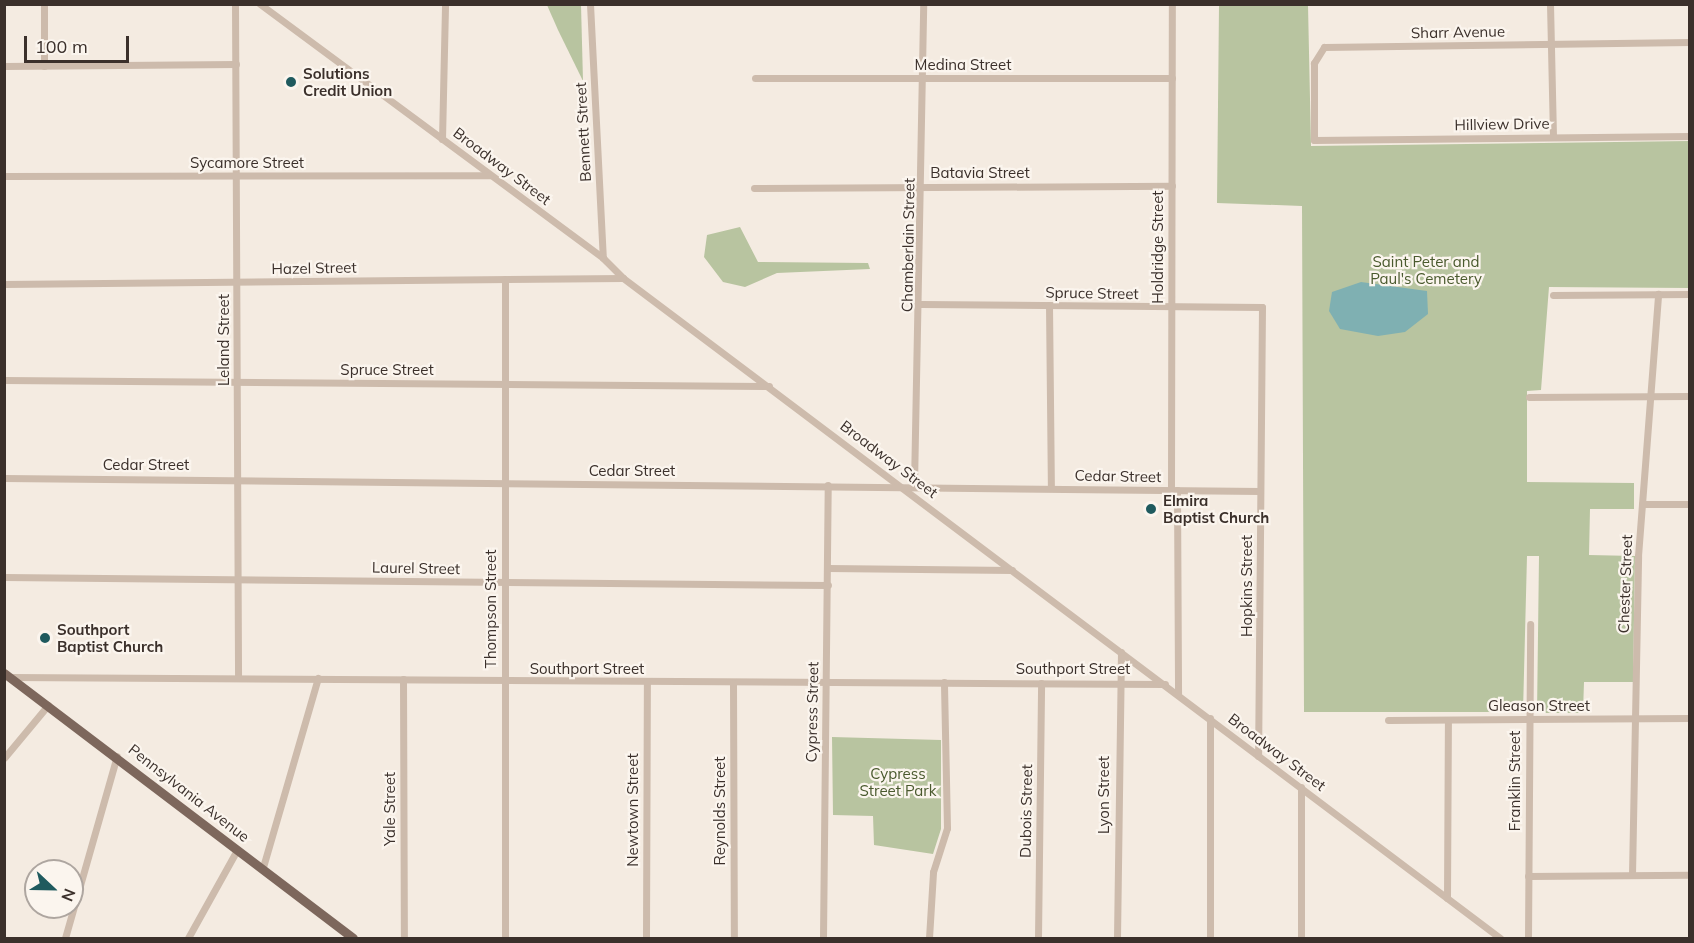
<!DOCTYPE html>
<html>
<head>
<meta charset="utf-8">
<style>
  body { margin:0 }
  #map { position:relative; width:1694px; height:943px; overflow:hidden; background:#f4ebe1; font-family:Mulish,sans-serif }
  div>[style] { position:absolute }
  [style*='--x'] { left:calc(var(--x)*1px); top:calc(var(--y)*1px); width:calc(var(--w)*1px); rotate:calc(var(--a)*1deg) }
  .green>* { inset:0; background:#b8c4a0 }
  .water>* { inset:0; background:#7fb0b2 }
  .minor>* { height:7px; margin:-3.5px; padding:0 3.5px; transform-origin:3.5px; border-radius:3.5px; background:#cdbbac }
  .major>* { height:9px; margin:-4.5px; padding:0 4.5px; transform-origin:4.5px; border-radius:4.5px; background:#7d675c }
  .dots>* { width:16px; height:16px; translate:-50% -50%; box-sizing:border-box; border:3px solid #fbf5ee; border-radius:50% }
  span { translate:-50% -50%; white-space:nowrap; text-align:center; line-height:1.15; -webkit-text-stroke:4.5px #fbf5ee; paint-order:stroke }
  .street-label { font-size:15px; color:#3b302b }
  .poi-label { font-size:15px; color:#3b302b; font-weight:700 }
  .left { translate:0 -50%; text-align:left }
  .park-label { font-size:15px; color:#4a5a2e }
  .frame { position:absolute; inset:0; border:6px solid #3b302b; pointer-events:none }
  .north { position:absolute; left:24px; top:859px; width:60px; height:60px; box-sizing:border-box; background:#fbf5ee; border:2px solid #aea6a0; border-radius:50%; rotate:112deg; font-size:16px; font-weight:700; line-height:24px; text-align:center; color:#3b302b }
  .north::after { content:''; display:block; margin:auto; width:21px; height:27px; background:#1f5a5e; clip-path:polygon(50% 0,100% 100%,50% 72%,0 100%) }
  .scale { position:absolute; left:24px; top:36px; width:105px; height:27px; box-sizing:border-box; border:3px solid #3b302b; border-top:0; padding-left:8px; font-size:18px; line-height:21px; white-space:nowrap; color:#3b302b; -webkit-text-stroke:4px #fbf5ee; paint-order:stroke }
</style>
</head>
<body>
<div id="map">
  <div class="green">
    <i style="clip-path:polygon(547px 5px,581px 5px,583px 81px,558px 30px)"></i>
    <i style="clip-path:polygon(1219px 5px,1308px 5px,1311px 146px,1689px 141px,1689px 288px,1549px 287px,1541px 390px,1527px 391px,1527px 482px,1634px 483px,1634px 509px,1590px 509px,1589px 555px,1635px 556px,1633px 682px,1584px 682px,1583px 713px,1537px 713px,1539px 556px,1527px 556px,1523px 712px,1304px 712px,1302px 206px,1217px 203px)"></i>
    <i style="clip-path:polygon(740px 227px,758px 262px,868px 263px,870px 269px,777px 273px,745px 287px,723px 282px,704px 257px,707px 235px)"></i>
    <i style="clip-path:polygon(832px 737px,941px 740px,941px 829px,933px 854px,874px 845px,873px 816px,833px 815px)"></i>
  </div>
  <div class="water">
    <i style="clip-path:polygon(1361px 282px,1427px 291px,1428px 314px,1405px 332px,1378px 336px,1340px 329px,1329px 311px,1332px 292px)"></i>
  </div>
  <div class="minor">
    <i style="--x:44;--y:4;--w:62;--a:90"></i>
    <i style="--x:235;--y:4;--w:672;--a:89.74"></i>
    <i style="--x:260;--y:4;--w:427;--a:36.5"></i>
    <i style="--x:603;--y:258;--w:28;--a:45"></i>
    <i style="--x:623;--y:278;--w:1098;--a:36.96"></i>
    <i style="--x:590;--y:4;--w:254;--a:87.1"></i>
    <i style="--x:1550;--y:4;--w:133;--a:88.7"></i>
    <i style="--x:1690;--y:42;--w:366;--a:179.2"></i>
    <i style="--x:1324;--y:47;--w:19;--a:122"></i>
    <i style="--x:1314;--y:63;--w:77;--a:90"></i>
    <i style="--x:1314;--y:140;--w:376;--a:-0.6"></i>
    <i style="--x:4;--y:66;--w:232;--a:-0.5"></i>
    <i style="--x:755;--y:78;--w:417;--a:0"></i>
    <i style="--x:442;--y:139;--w:135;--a:-88.7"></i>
    <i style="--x:4;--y:176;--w:486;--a:-0.1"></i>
    <i style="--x:754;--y:188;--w:418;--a:-0.3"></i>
    <i style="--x:4;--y:284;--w:619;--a:-0.56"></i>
    <i style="--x:1553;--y:295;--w:137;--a:-0.4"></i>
    <i style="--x:921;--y:304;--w:341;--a:0.5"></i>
    <i style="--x:1262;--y:307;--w:449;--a:90.5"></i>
    <i style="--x:1049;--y:305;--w:183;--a:89.4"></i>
    <i style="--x:4;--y:380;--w:765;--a:0.45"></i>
    <i style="--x:1529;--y:397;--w:161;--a:-0.4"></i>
    <i style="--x:4;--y:478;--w:1256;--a:0.59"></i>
    <i style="--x:914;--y:485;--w:481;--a:-88.9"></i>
    <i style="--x:1171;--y:490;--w:486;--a:-89.9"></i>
    <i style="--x:1177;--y:490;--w:204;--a:89.7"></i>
    <i style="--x:1642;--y:504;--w:48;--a:0"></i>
    <i style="--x:828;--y:568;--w:184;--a:0.6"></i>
    <i style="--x:4;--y:577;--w:824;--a:0.56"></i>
    <i style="--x:10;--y:677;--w:1155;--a:0.35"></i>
    <i style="--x:403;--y:679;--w:259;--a:89.8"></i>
    <i style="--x:733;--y:683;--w:255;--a:89.8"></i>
    <i style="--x:1388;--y:720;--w:302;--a:-0.4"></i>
    <i style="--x:4;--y:758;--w:69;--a:-50.3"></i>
    <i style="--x:263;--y:867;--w:197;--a:-73.8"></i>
    <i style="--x:1632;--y:875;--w:319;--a:-88.9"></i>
    <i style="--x:1638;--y:556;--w:263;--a:-85.6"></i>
    <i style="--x:1528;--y:876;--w:162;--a:-0.4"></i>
    <i style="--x:1447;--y:898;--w:178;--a:-89.7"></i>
    <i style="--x:65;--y:938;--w:189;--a:-74.1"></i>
    <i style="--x:188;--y:938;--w:101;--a:-60.9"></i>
    <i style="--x:505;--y:938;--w:659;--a:-90"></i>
    <i style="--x:646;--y:938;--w:256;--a:-89.8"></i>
    <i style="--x:823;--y:938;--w:453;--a:-89.4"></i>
    <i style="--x:929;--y:938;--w:66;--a:-86.5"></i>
    <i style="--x:933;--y:872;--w:46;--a:-72.3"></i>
    <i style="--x:947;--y:828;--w:146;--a:-91.2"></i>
    <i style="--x:1038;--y:938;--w:255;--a:-89.3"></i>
    <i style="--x:1117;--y:938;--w:286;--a:-89.2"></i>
    <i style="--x:1210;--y:938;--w:220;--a:-90"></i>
    <i style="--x:1301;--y:938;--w:151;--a:-90"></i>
    <i style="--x:1528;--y:938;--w:314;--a:-89.6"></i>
  </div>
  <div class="major">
    <i style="--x:4;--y:673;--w:438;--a:37.2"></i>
  </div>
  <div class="dots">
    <i style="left:291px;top:82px;background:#1f5a5e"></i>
    <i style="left:1151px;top:509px;background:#1f5a5e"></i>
    <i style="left:45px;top:638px;background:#1f5a5e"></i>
  </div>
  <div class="street-label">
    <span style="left:1458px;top:32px;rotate:-1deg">Sharr Avenue</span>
    <span style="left:963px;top:65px">Medina Street</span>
    <span style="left:1502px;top:124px;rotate:-1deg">Hillview Drive</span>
    <span style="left:583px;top:132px;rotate:-93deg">Bennett Street</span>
    <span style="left:247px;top:163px">Sycamore Street</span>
    <span style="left:502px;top:166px;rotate:37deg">Broadway Street</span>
    <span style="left:980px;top:173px">Batavia Street</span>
    <span style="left:908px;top:245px;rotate:-89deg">Chamberlain Street</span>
    <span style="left:1158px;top:247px;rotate:-90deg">Holdridge Street</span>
    <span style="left:314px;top:268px;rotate:-1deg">Hazel Street</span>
    <span style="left:1092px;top:293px;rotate:1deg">Spruce Street</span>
    <span style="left:224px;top:340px;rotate:-90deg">Leland Street</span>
    <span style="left:387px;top:370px">Spruce Street</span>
    <span style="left:889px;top:459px;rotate:37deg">Broadway Street</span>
    <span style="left:146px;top:465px">Cedar Street</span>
    <span style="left:632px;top:471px">Cedar Street</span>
    <span style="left:1118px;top:476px;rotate:1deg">Cedar Street</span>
    <span style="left:416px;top:568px;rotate:1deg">Laurel Street</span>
    <span style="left:1625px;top:584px;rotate:-88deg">Chester Street</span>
    <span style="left:1247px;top:586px;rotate:-90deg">Hopkins Street</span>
    <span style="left:491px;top:609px;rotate:-90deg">Thompson Street</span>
    <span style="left:587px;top:669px">Southport Street</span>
    <span style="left:1073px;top:669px">Southport Street</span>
    <span style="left:1539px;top:706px">Gleason Street</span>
    <span style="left:812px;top:712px;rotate:-89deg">Cypress Street</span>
    <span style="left:1277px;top:752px;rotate:37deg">Broadway Street</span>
    <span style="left:1515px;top:781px;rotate:-90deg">Franklin Street</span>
    <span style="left:189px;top:793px;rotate:38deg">Pennsylvania Avenue</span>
    <span style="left:1104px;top:795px;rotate:-90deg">Lyon Street</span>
    <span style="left:390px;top:809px;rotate:-90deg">Yale Street</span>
    <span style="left:633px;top:810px;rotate:-90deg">Newtown Street</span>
    <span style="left:720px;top:811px;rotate:-90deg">Reynolds Street</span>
    <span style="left:1026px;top:811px;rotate:-89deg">Dubois Street</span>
  </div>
  <div class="poi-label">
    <span class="left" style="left:303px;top:82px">Solutions<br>Credit Union</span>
    <span class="left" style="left:1163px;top:509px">Elmira<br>Baptist Church</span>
    <span class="left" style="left:57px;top:638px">Southport<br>Baptist Church</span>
  </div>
  <div class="park-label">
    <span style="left:1426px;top:270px">Saint Peter and<br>Paul's Cemetery</span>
    <span style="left:898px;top:782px">Cypress<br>Street Park</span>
  </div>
  <div class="frame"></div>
  <div class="north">N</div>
  <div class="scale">100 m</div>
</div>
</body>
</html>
